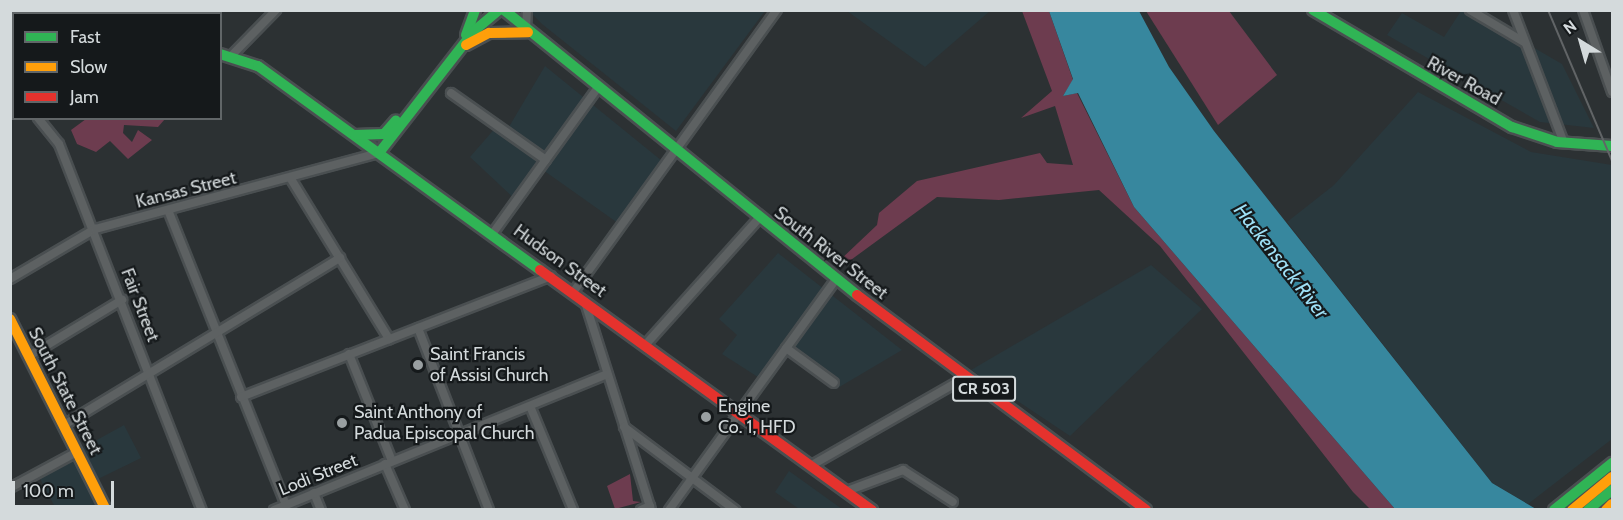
<!DOCTYPE html>
<html>
<head>
<meta charset="utf-8">
<style>
  body { margin:0 }
  #map { position:relative; width:1623px; height:520px; overflow:hidden; background:#2c3133; font-family:Cabin,sans-serif }
  div>[style] { position:absolute }
  [style*='--x'] { left:calc(var(--x)*1px); top:calc(var(--y)*1px); width:calc(var(--w)*1px); rotate:calc(var(--a)*1deg) }
  .built>* { inset:0; background:#29383d }
  .green>* { inset:0; background:#6d3c4f }
  .water>* { inset:0; background:#37879e }
  .roads { filter:drop-shadow(2px 0 #4a4f51) drop-shadow(-2px 0 #4a4f51) drop-shadow(0 2px #4a4f51) drop-shadow(0 -2px #4a4f51) }
  .street>* { height:8px; margin:-4px; padding:0 4px; transform-origin:4px; border-radius:4px; background:#5d6162 }
  .fast>* { height:10px; margin:-5px; padding:0 5px; transform-origin:5px; border-radius:5px; background:#30b455 }
  .slow>* { height:10px; margin:-5px; padding:0 5px; transform-origin:5px; border-radius:5px; background:#ff9f0a }
  .jam>* { height:10px; margin:-5px; padding:0 5px; transform-origin:5px; border-radius:5px; background:#e5322d }
  .rail>* { height:2px; margin:-1px; padding:0 1px; transform-origin:1px; border-radius:1px; background:#616466 }
  .dots>* { width:16px; height:16px; translate:-50% -50%; box-sizing:border-box; border:3px solid #15191b; border-radius:50% }
  span { translate:-50% -50%; white-space:nowrap; text-align:center; line-height:1.15; -webkit-text-stroke:4.5px #15191b; paint-order:stroke }
  .shield-label span { padding:2px 4px; background:#15191b; border:2px solid; border-radius:4px; -webkit-text-stroke-width:0 }
  .shield-label { font-size:16px; color:#d4dadc; font-weight:700 }
  .street-label { font-size:18px; color:#d4dadc }
  .poi-label { font-size:18px; color:#d4dadc }
  .left { translate:0 -50%; text-align:left }
  .water-label { font-size:20px; color:#9fe1f7; font-style:italic }
  .frame { position:absolute; inset:0; border:12px solid #d4dadc; pointer-events:none }
  .legend { position:absolute; left:12px; top:12px; width:210px; height:108px; box-sizing:border-box; background:#15191b; border:2px solid #616668; margin:0; padding:8px 10px; list-style:none; font-size:18px; color:#d4dadc }
  .legend li { display:flex; align-items:center; gap:12px; height:30px }
  .legend b { width:30px; border:2px solid #616668 }
  .north { position:absolute; left:1551px; top:12px; width:60px; height:60px; -webkit-text-stroke:4px #15191b; paint-order:stroke; rotate:323deg; font-size:16px; font-weight:700; line-height:24px; text-align:center; color:#d4dadc }
  .north::after { content:''; display:block; margin:auto; width:21px; height:27px; background:#d4dadc; clip-path:polygon(50% 0,100% 100%,50% 72%,0 100%) }
  .scale { position:absolute; left:12px; top:481px; width:102px; height:27px; box-sizing:border-box; border:3px solid #d4dadc; border-top:0; padding-left:8px; font-size:18px; line-height:21px; white-space:nowrap; color:#d4dadc; -webkit-text-stroke:4px #15191b; paint-order:stroke }
</style>
</head>
<body>
<div id="map">
  <div class="built">
    <i style="clip-path:polygon(537px 10px,765px 10px,765px 11px,676px 131px,542px 24px,531px 13px)"></i>
    <i style="clip-path:polygon(11px 11px,111px 11px,111px 13px,14px 14px,11px 87px)"></i>
    <i style="clip-path:polygon(847px 11px,990px 11px,925px 67px)"></i>
    <i style="clip-path:polygon(1461px 11px,1470px 11px,1562px 64px,1594px 128px,1540px 122px,1387px 35px,1402px 13px,1444px 37px)"></i>
    <i style="clip-path:polygon(545px 66px,667px 165px,622px 226px,543px 170px,519px 203px,470px 157px,497px 126px,506px 132px)"></i>
    <i style="clip-path:polygon(1418px 92px,1531px 152px,1612px 165px,1612px 439px,1528px 504px,1492px 483px,1287px 222px,1334px 185px)"></i>
    <i style="clip-path:polygon(778px 253px,902px 350px,836px 389px,785px 349px,761px 379px,722px 354px,737px 335px,719px 319px)"></i>
    <i style="clip-path:polygon(1151px 265px,1202px 309px,1070px 436px,971px 370px)"></i>
    <i style="clip-path:polygon(124px 425px,141px 458px,94px 481px,108px 509px,56px 509px,37px 473px)"></i>
    <i style="clip-path:polygon(789px 471px,842px 509px,799px 509px,775px 492px)"></i>
  </div>
  <div class="green">
    <i style="clip-path:polygon(1022px 11px,1049px 11px,1073px 80px,1063px 96px,1077px 93px,1134px 207px,1395px 509px,1370px 509px,1353px 492px,1160px 246px,1099px 190px,999px 200px,937px 197px,844px 265px,839px 261px,877px 225px,879px 213px,917px 181px,1040px 153px,1047px 163px,1073px 165px,1055px 106px,1021px 118px,1052px 91px)"></i>
    <i style="clip-path:polygon(1146px 11px,1229px 11px,1277px 75px,1218px 125px)"></i>
    <i style="clip-path:polygon(86px 119px,86px 118px,165px 119px,158px 127px,124px 125px,123px 133px,132px 142px,138px 130px,152px 140px,128px 159px,110px 141px,96px 152px,77px 144px,71px 130px)"></i>
    <i style="clip-path:polygon(630px 474px,633px 501px,641px 502px,615px 509px,607px 486px)"></i>
  </div>
  <div class="water">
    <i style="clip-path:polygon(1049px 11px,1139px 11px,1169px 67px,1214px 131px,1492px 483px,1536px 509px,1395px 509px,1134px 207px,1078px 93px,1063px 96px,1073px 79px)"></i>
  </div>
  <div class="roads">
    <div class="street">
      <i style="--x:1470;--y:10;--w:63;--a:30.7"></i>
      <i style="--x:1513;--y:10;--w:142;--a:69"></i>
      <i style="--x:1583;--y:10;--w:87;--a:70.5"></i>
      <i style="--x:526;--y:29;--w:19;--a:-87"></i>
      <i style="--x:232;--y:55;--w:63;--a:-45.6"></i>
      <i style="--x:451;--y:93;--w:116;--a:35.2"></i>
      <i style="--x:38;--y:118;--w:33;--a:51"></i>
      <i style="--x:59;--y:144;--w:393;--a:68.7"></i>
      <i style="--x:291;--y:179;--w:188;--a:58.5"></i>
      <i style="--x:168;--y:210;--w:318;--a:68.2"></i>
      <i style="--x:493;--y:233;--w:178;--a:-54.2"></i>
      <i style="--x:10;--y:279;--w:99;--a:-30.5"></i>
      <i style="--x:95;--y:229;--w:294;--a:-15"></i>
      <i style="--x:574;--y:291;--w:347;--a:-54.2"></i>
      <i style="--x:585;--y:302;--w:218;--a:72.4"></i>
      <i style="--x:418;--y:328;--w:195;--a:68.7"></i>
      <i style="--x:647;--y:343;--w:168;--a:-48.1"></i>
      <i style="--x:786;--y:348;--w:59;--a:36.1"></i>
      <i style="--x:349;--y:354;--w:115;--a:68.1"></i>
      <i style="--x:29;--y:356;--w:109;--a:-31.1"></i>
      <i style="--x:241;--y:397;--w:333;--a:-21.3"></i>
      <i style="--x:530;--y:406;--w:113;--a:67.5"></i>
      <i style="--x:64;--y:425;--w:323;--a:-31.2"></i>
      <i style="--x:624;--y:427;--w:139;--a:36.8"></i>
      <i style="--x:385;--y:464;--w:50;--a:66.5"></i>
      <i style="--x:812;--y:465;--w:177;--a:-29.7"></i>
      <i style="--x:10;--y:488;--w:76;--a:-28.2"></i>
      <i style="--x:847;--y:491;--w:60;--a:-20.6"></i>
      <i style="--x:903;--y:470;--w:59;--a:32.6"></i>
      <i style="--x:314;--y:493;--w:18;--a:68"></i>
      <i style="--x:274;--y:510;--w:360;--a:-22.2"></i>
      <i style="--x:641;--y:510;--w:10;--a:-24"></i>
      <i style="--x:669;--y:510;--w:285;--a:-54.1"></i>
    </div>
    <div class="fast">
      <i style="--x:120;--y:10;--w:4;--a:63"></i>
      <i style="--x:504;--y:10;--w:454;--a:38.9"></i>
      <i style="--x:1313;--y:10;--w:231;--a:30.5"></i>
      <i style="--x:1512;--y:127;--w:47;--a:18.4"></i>
      <i style="--x:1557;--y:142;--w:55;--a:4.2"></i>
      <i style="--x:466;--y:35;--w:27;--a:-70"></i>
      <i style="--x:220;--y:54;--w:40;--a:18"></i>
      <i style="--x:258;--y:66;--w:348;--a:35.9"></i>
      <i style="--x:10;--y:87;--w:5;--a:-37"></i>
      <i style="--x:355;--y:135;--w:29;--a:-2"></i>
      <i style="--x:384;--y:134;--w:18;--a:-49"></i>
      <i style="--x:379;--y:153;--w:155;--a:-52.1"></i>
      <i style="--x:474;--y:31;--w:33;--a:-40"></i>
      <i style="--x:1554;--y:510;--w:75;--a:-39"></i>
      <i style="--x:1588;--y:510;--w:31;--a:-40"></i>
    </div>
    <div class="slow">
      <i style="--x:466;--y:45;--w:26;--a:-28"></i>
      <i style="--x:489;--y:33;--w:39;--a:-1"></i>
      <i style="--x:10;--y:319;--w:214;--a:63.3"></i>
      <i style="--x:1572;--y:510;--w:52;--a:-39.5"></i>
      <i style="--x:1606;--y:510;--w:8;--a:-45"></i>
    </div>
    <div class="jam">
      <i style="--x:109;--y:10;--w:4;--a:90"></i>
      <i style="--x:540;--y:270;--w:410;--a:35.9"></i>
      <i style="--x:857;--y:295;--w:360;--a:36.6"></i>
    </div>
  </div>
  <div class="rail">
    <i style="--x:1548;--y:10;--w:164;--a:67"></i>
  </div>
  <div class="dots">
    <i style="left:418px;top:365px;background:#999fa1"></i>
    <i style="left:706px;top:417px;background:#999fa1"></i>
    <i style="left:342px;top:423px;background:#999fa1"></i>
  </div>
  <div class="shield-label">
    <span style="left:984px;top:389px">CR 503</span>
  </div>
  <div class="street-label">
    <span style="left:1464px;top:81px;rotate:29deg">River Road</span>
    <span style="left:186px;top:190px;rotate:-14deg">Kansas Street</span>
    <span style="left:831px;top:253px;rotate:38deg">South River Street</span>
    <span style="left:560px;top:261px;rotate:36deg">Hudson Street</span>
    <span style="left:140px;top:305px;rotate:69deg">Fair Street</span>
    <span style="left:65px;top:391px;rotate:63deg">South State Street</span>
    <span style="left:318px;top:475px;rotate:-22deg">Lodi Street</span>
  </div>
  <div class="poi-label">
    <span class="left" style="left:430px;top:365px">Saint Francis<br>of Assisi Church</span>
    <span class="left" style="left:718px;top:417px">Engine<br>Co. 1, HFD</span>
    <span class="left" style="left:354px;top:423px">Saint Anthony of<br>Padua Episcopal Church</span>
  </div>
  <div class="water-label">
    <span style="left:1281px;top:261px;rotate:52deg">Hackensack River</span>
  </div>
  <div class="frame"></div>
  <ul class="legend">
  <li><b style="height:8px;background:#30b455"></b>Fast</li>
  <li><b style="height:8px;background:#ff9f0a"></b>Slow</li>
  <li><b style="height:8px;background:#e5322d"></b>Jam</li>
  </ul>
  <div class="north">N</div>
  <div class="scale">100 m</div>
</div>
</body>
</html>
